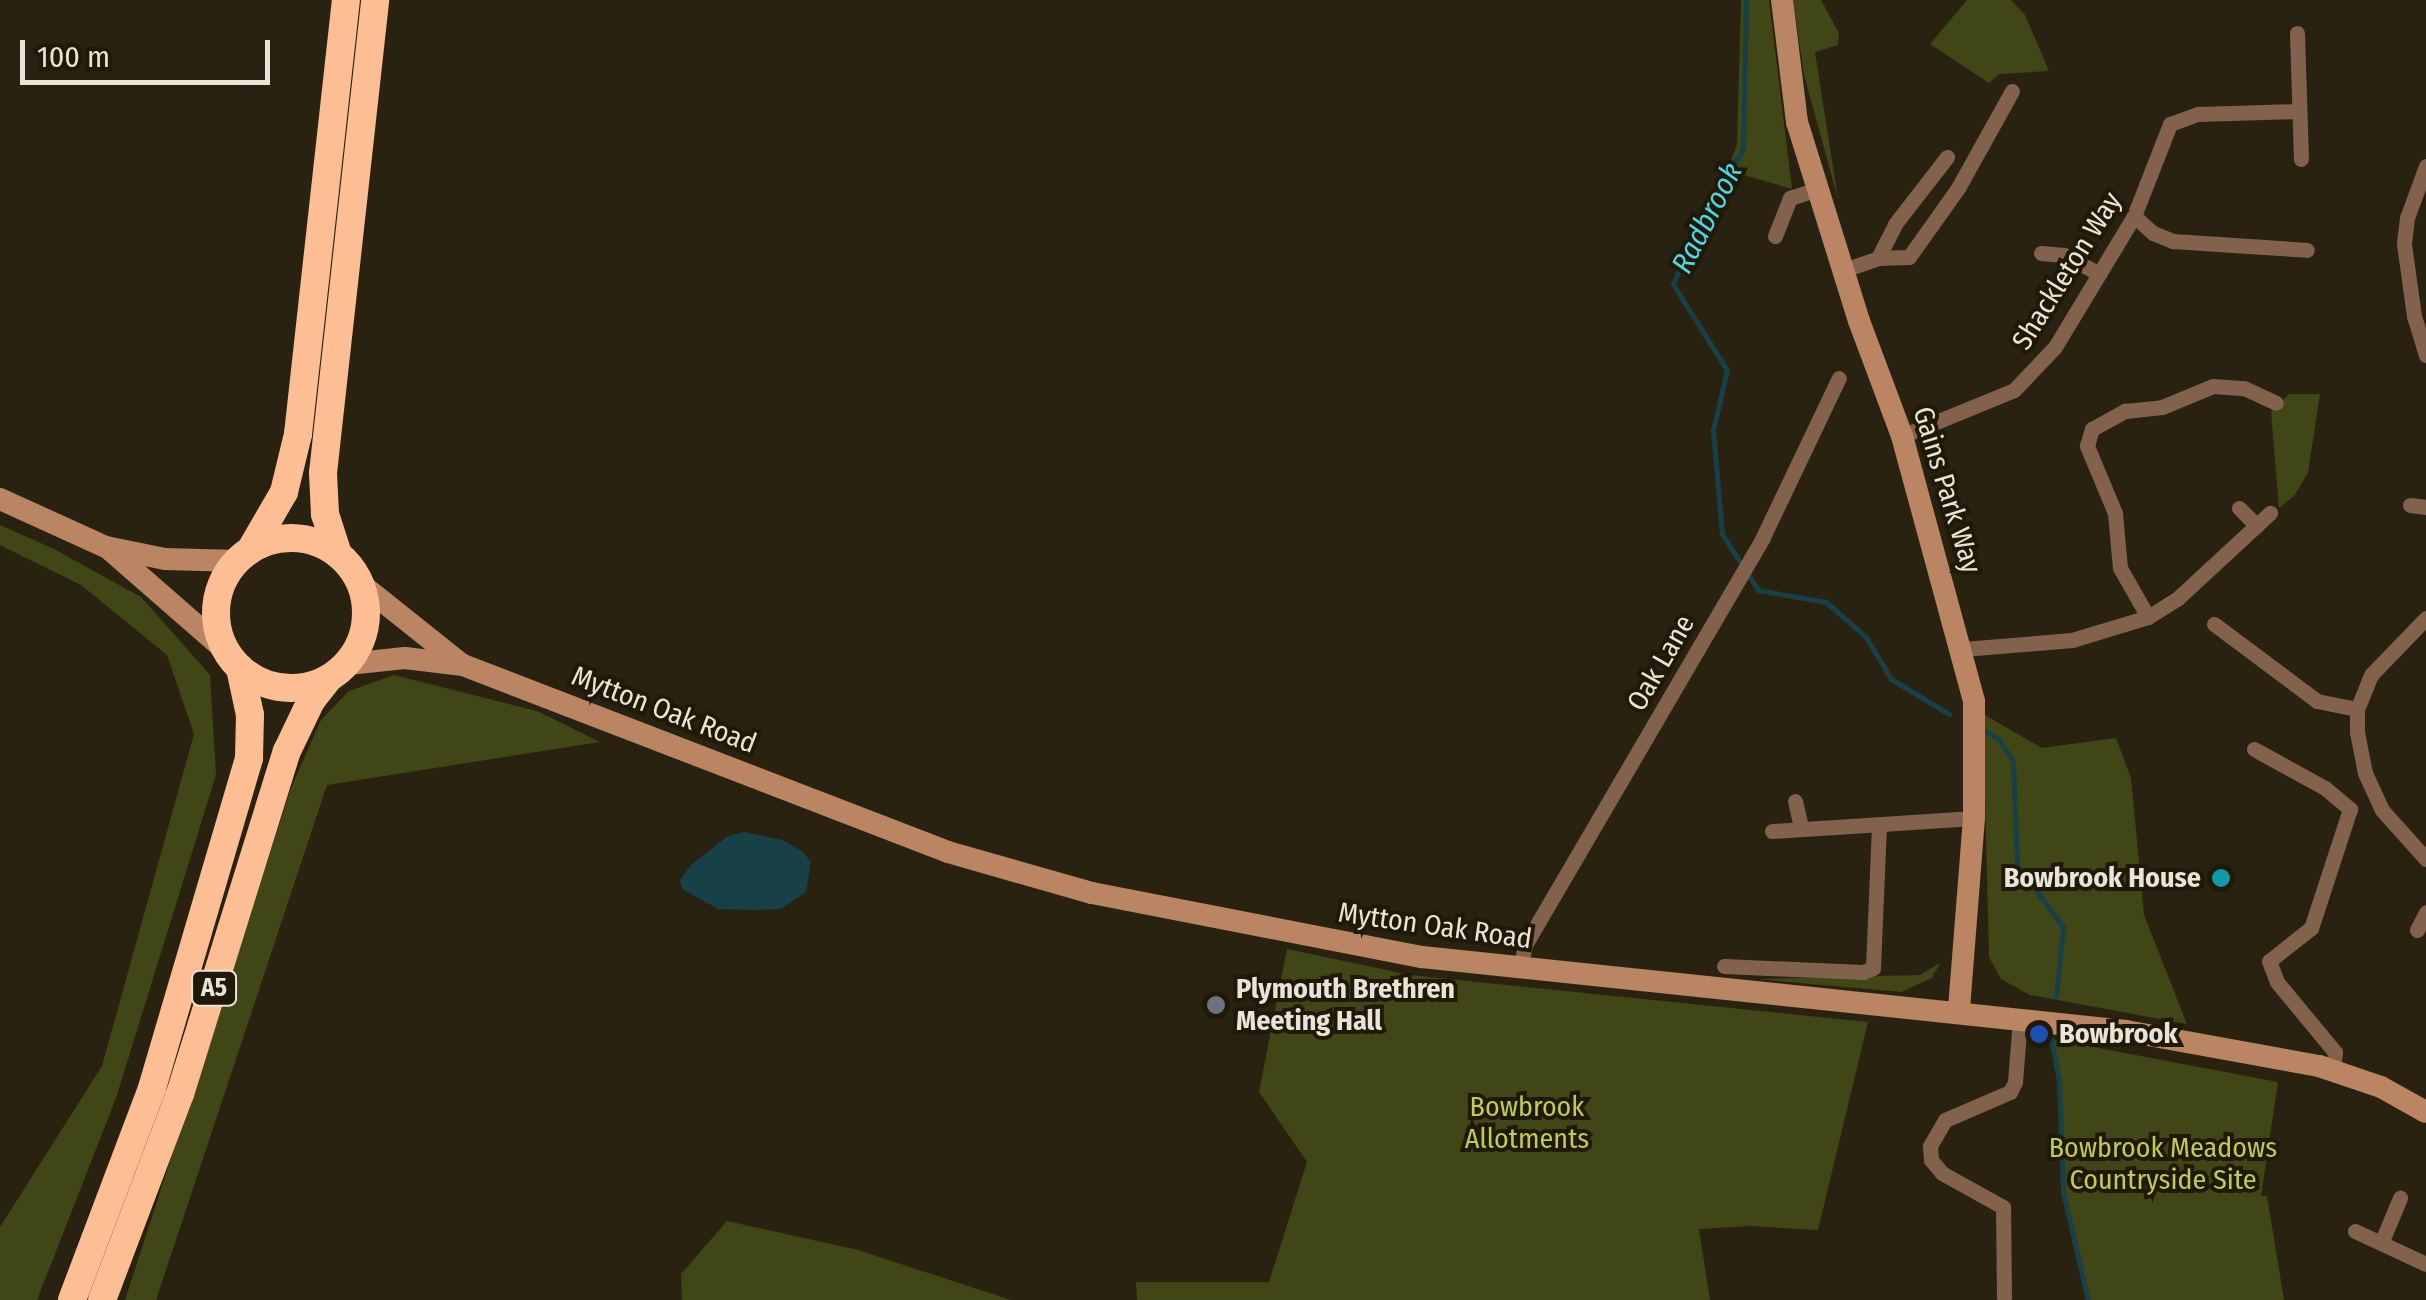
<!DOCTYPE html>
<html>
<head>
<meta charset="utf-8">
<style>
  body { margin:0 }
  #map { position:relative; width:2426px; height:1300px; overflow:hidden; background:#292211; font-family:"Fira Sans Condensed",sans-serif }
  div>[style] { position:absolute }
  [style*='--x'] { left:calc(var(--x)*1px); top:calc(var(--y)*1px); width:calc(var(--w)*1px); rotate:calc(var(--a)*1deg) }
  .green>* { inset:0; background:#414616 }
  .water>* { inset:0; background:#174147 }
  .stream>* { height:5px; margin:-2.5px; padding:0 2.5px; transform-origin:2.5px; border-radius:2.5px; background:#174147 }
  .street>* { height:15px; margin:-7.5px; padding:0 7.5px; transform-origin:7.5px; border-radius:7.5px; background:#82624d }
  .secondary>* { height:22px; margin:-11px; padding:0 11px; transform-origin:11px; border-radius:11px; background:#b98562 }
  .highway>* { height:28px; margin:-14px; padding:0 14px; transform-origin:14px; border-radius:14px; background:#febe93 }
  .highway>.ring { margin:-14px; padding:0; box-sizing:content-box; background:none; border:28px solid #febe93; border-radius:50% }
  .dots>* { width:28px; height:28px; translate:-50% -50%; box-sizing:border-box; border:5px solid #201908; border-radius:50% }
  span { translate:-50% -50%; white-space:nowrap; text-align:center; line-height:1.15; -webkit-text-stroke:8px #201908; paint-order:stroke }
  .shield-label span { padding:2px 8px; background:#201908; border:2px solid; border-radius:8px; -webkit-text-stroke-width:0 }
  .shield-label { font-size:25px; color:#e9e4d9; font-weight:700 }
  .street-label { font-size:28px; color:#e9e4d9 }
  .poi-label { font-size:28px; color:#e9e4d9; font-weight:700 }
  .right { translate:-100% -50%; text-align:right }
  .left { translate:0 -50%; text-align:left }
  .park-label { font-size:28px; color:#bfcc50 }
  .water-label { font-size:30px; color:#4dd6e7; font-style:italic }
  .scale { position:absolute; left:20px; top:40px; width:250px; height:45px; box-sizing:border-box; border:5px solid #e9e4d9; border-top:0; padding-left:12px; font-size:30px; line-height:35px; white-space:nowrap; color:#e9e4d9; -webkit-text-stroke:8px #201908; paint-order:stroke }
</style>
</head>
<body>
<div id="map">
  <div class="green">
    <i style="clip-path:polygon(1741px 0,1769px 0,1792px 189px,1727px 170px,1737px 145px)"></i>
    <i style="clip-path:polygon(1793px 0,1821px 0,1839px 33px,1838px 45px,1815px 52px,1838px 199px,1804px 75px)"></i>
    <i style="clip-path:polygon(1967px 0,2011px 0,2025px 15px,2049px 71px,1999px 74px,1989px 83px,1930px 44px)"></i>
    <i style="clip-path:polygon(2289px 394px,2320px 394px,2308px 473px,2294px 496px,2279px 508px,2271px 412px)"></i>
    <i style="clip-path:polygon(0 525px,54px 549px,141px 597px,210px 675px,216px 775px,116px 1098px,37px 1300px,0 1300px,0 1227px,102px 1066px,194px 734px,167px 655px,81px 585px,0 545px)"></i>
    <i style="clip-path:polygon(394px 675px,537px 711px,600px 742px,327px 785px,156px 1300px,125px 1300px,291px 788px,321px 720px,349px 691px)"></i>
    <i style="clip-path:polygon(1983px 714px,2042px 748px,2116px 738px,2131px 778px,2144px 915px,2187px 1024px,2030px 995px,2001px 979px,1989px 957px)"></i>
    <i style="clip-path:polygon(1287px 949px,1410px 975px,1868px 1022px,1818px 1230px,1750px 1226px,1699px 1229px,1710px 1300px,1137px 1300px,1136px 1282px,1269px 1282px,1307px 1162px,1259px 1092px)"></i>
    <i style="clip-path:polygon(1940px 963px,1932px 978px,1901px 992px,1757px 979px,1920px 975px)"></i>
    <i style="clip-path:polygon(2051px 1039px,2278px 1082px,2261px 1196px,2267px 1196px,2284px 1300px,2088px 1300px,2063px 1192px,2059px 1081px)"></i>
    <i style="clip-path:polygon(727px 1221px,858px 1250px,1011px 1300px,682px 1300px,681px 1274px)"></i>
  </div>
  <div class="water">
    <i style="clip-path:polygon(744px 832px,782px 840px,802px 851px,811px 862px,806px 892px,781px 909px,759px 910px,718px 909px,682px 889px,680px 880px,691px 865px,728px 836px)"></i>
  </div>
  <div class="stream">
    <i style="--x:1746;--y:0;--w:149;--a:91.2"></i>
    <i style="--x:1743;--y:149;--w:85;--a:121.1"></i>
    <i style="--x:1699;--y:222;--w:67;--a:112.8"></i>
    <i style="--x:1673;--y:284;--w:102;--a:57.9"></i>
    <i style="--x:1727;--y:370;--w:62;--a:103.1"></i>
    <i style="--x:1713;--y:430;--w:104;--a:85.1"></i>
    <i style="--x:1722;--y:534;--w:67;--a:57.3"></i>
    <i style="--x:1758;--y:590;--w:69;--a:10"></i>
    <i style="--x:1826;--y:602;--w:53;--a:41.2"></i>
    <i style="--x:1866;--y:637;--w:49;--a:59.2"></i>
    <i style="--x:1891;--y:679;--w:68;--a:31.1"></i>
    <i style="--x:1986;--y:731;--w:15;--a:32"></i>
    <i style="--x:1999;--y:739;--w:26;--a:58"></i>
    <i style="--x:2013;--y:761;--w:104;--a:87.8"></i>
    <i style="--x:2017;--y:865;--w:77;--a:53.4"></i>
    <i style="--x:2063;--y:927;--w:69;--a:95.8"></i>
    <i style="--x:2051;--y:1039;--w:43;--a:79.2"></i>
    <i style="--x:2059;--y:1081;--w:111;--a:87.9"></i>
    <i style="--x:2063;--y:1192;--w:111;--a:77"></i>
  </div>
  <div class="street">
    <i style="--x:2297;--y:33;--w:126;--a:88.2"></i>
    <i style="--x:2426;--y:166;--w:55;--a:110.1"></i>
    <i style="--x:2407;--y:218;--w:26;--a:97"></i>
    <i style="--x:2404;--y:244;--w:73;--a:82.1"></i>
    <i style="--x:2414;--y:316;--w:41;--a:72.9"></i>
    <i style="--x:2134;--y:216;--w:25;--a:42"></i>
    <i style="--x:2153;--y:233;--w:22;--a:22"></i>
    <i style="--x:2173;--y:241;--w:134;--a:3.8"></i>
    <i style="--x:1775;--y:236;--w:41;--a:-68.5"></i>
    <i style="--x:1790;--y:198;--w:28;--a:-18"></i>
    <i style="--x:2041;--y:253;--w:23;--a:5"></i>
    <i style="--x:2064;--y:255;--w:40;--a:28"></i>
    <i style="--x:1878;--y:258;--w:38;--a:-63"></i>
    <i style="--x:1895;--y:224;--w:85;--a:-52.2"></i>
    <i style="--x:1844;--y:270;--w:36;--a:-19"></i>
    <i style="--x:1878;--y:258;--w:31;--a:-2"></i>
    <i style="--x:1909;--y:257;--w:85;--a:-54.6"></i>
    <i style="--x:1958;--y:188;--w:111;--a:-60.9"></i>
    <i style="--x:1902;--y:436;--w:121;--a:-22.3"></i>
    <i style="--x:2014;--y:390;--w:59;--a:-46.4"></i>
    <i style="--x:2055;--y:347;--w:153;--a:-58.9"></i>
    <i style="--x:2134;--y:216;--w:99;--a:-68.6"></i>
    <i style="--x:2170;--y:124;--w:30;--a:-20"></i>
    <i style="--x:2198;--y:114;--w:100;--a:-1.7"></i>
    <i style="--x:2410;--y:505;--w:16;--a:7"></i>
    <i style="--x:2239;--y:508;--w:25;--a:45"></i>
    <i style="--x:2148;--y:617;--w:56;--a:-119.7"></i>
    <i style="--x:2120;--y:568;--w:55;--a:-95.2"></i>
    <i style="--x:2115;--y:513;--w:73;--a:-112.7"></i>
    <i style="--x:2087;--y:446;--w:18;--a:-74"></i>
    <i style="--x:2092;--y:429;--w:38;--a:-29"></i>
    <i style="--x:2125;--y:411;--w:37;--a:-6"></i>
    <i style="--x:2162;--y:407;--w:55;--a:-22.4"></i>
    <i style="--x:2213;--y:386;--w:31;--a:4"></i>
    <i style="--x:2244;--y:388;--w:35;--a:25"></i>
    <i style="--x:2426;--y:618;--w:79;--a:134"></i>
    <i style="--x:2371;--y:675;--w:37;--a:112"></i>
    <i style="--x:2357;--y:709;--w:23;--a:90"></i>
    <i style="--x:2357;--y:732;--w:42;--a:79"></i>
    <i style="--x:2365;--y:773;--w:41;--a:65.3"></i>
    <i style="--x:2382;--y:810;--w:66;--a:48.1"></i>
    <i style="--x:2214;--y:624;--w:129;--a:36.8"></i>
    <i style="--x:2317;--y:701;--w:41;--a:11.3"></i>
    <i style="--x:1963;--y:649;--w:109;--a:-4.7"></i>
    <i style="--x:2072;--y:640;--w:79;--a:-16.8"></i>
    <i style="--x:2148;--y:617;--w:34;--a:-32"></i>
    <i style="--x:2177;--y:599;--w:127;--a:-42.8"></i>
    <i style="--x:2254;--y:749;--w:81;--a:28.8"></i>
    <i style="--x:2325;--y:788;--w:33;--a:40"></i>
    <i style="--x:2350;--y:809;--w:125;--a:108.1"></i>
    <i style="--x:2311;--y:928;--w:53;--a:141.8"></i>
    <i style="--x:2269;--y:961;--w:22;--a:69"></i>
    <i style="--x:2277;--y:982;--w:91;--a:50.4"></i>
    <i style="--x:2335;--y:1052;--w:19;--a:96"></i>
    <i style="--x:1795;--y:801;--w:27;--a:77"></i>
    <i style="--x:1772;--y:831;--w:202;--a:-3.7"></i>
    <i style="--x:2417;--y:930;--w:20;--a:-63"></i>
    <i style="--x:1724;--y:966;--w:139;--a:2.5"></i>
    <i style="--x:1863;--y:972;--w:11;--a:-22"></i>
    <i style="--x:1873;--y:968;--w:143;--a:-87.6"></i>
    <i style="--x:1520;--y:969;--w:25;--a:-78"></i>
    <i style="--x:1525;--y:945;--w:472;--a:-59.7"></i>
    <i style="--x:1763;--y:537;--w:176;--a:-64.5"></i>
    <i style="--x:2355;--y:1231;--w:78;--a:24.9"></i>
    <i style="--x:2382;--y:1241;--w:47;--a:-67.3"></i>
    <i style="--x:2004;--y:1297;--w:90;--a:-90.6"></i>
    <i style="--x:2003;--y:1207;--w:70;--a:-150.9"></i>
    <i style="--x:1942;--y:1173;--w:17;--a:-130"></i>
    <i style="--x:1931;--y:1160;--w:14;--a:-94"></i>
    <i style="--x:1930;--y:1146;--w:30;--a:-60"></i>
    <i style="--x:1945;--y:1120;--w:71;--a:-23.3"></i>
    <i style="--x:2010;--y:1092;--w:11;--a:-63"></i>
    <i style="--x:2015;--y:1082;--w:64;--a:-85.5"></i>
  </div>
  <div class="secondary">
    <i style="--x:1782;--y:0;--w:123;--a:83"></i>
    <i style="--x:1797;--y:122;--w:208;--a:72.7"></i>
    <i style="--x:1859;--y:321;--w:123;--a:69.5"></i>
    <i style="--x:1902;--y:436;--w:275;--a:74.8"></i>
    <i style="--x:1974;--y:701;--w:117;--a:90"></i>
    <i style="--x:1974;--y:818;--w:193;--a:94.5"></i>
    <i style="--x:0;--y:499;--w:116;--a:24.4"></i>
    <i style="--x:106;--y:547;--w:60;--a:11.5"></i>
    <i style="--x:165;--y:559;--w:72;--a:1.6"></i>
    <i style="--x:109;--y:549;--w:157;--a:41.1"></i>
    <i style="--x:361;--y:584;--w:127;--a:38.6"></i>
    <i style="--x:348;--y:664;--w:57;--a:-6"></i>
    <i style="--x:405;--y:658;--w:58;--a:6.9"></i>
    <i style="--x:463;--y:665;--w:520;--a:21.08"></i>
    <i style="--x:948;--y:852;--w:150;--a:15.9"></i>
    <i style="--x:1092;--y:893;--w:336;--a:11"></i>
    <i style="--x:1422;--y:957;--w:708;--a:6"></i>
    <i style="--x:2126;--y:1031;--w:196;--a:10.3"></i>
    <i style="--x:2319;--y:1066;--w:65;--a:18.7"></i>
    <i style="--x:2381;--y:1087;--w:51;--a:29.1"></i>
  </div>
  <div class="highway">
    <i class="ring" style="left:216px;top:538px;width:122px;height:122px"></i>
    <i style="--x:251;--y:549;--w:66;--a:-59.9"></i>
    <i style="--x:284;--y:492;--w:60;--a:-76.4"></i>
    <i style="--x:298;--y:434;--w:437;--a:-83.7"></i>
    <i style="--x:338;--y:554;--w:42;--a:-108"></i>
    <i style="--x:325;--y:514;--w:41;--a:-92.8"></i>
    <i style="--x:323;--y:473;--w:476;--a:-83.7"></i>
    <i style="--x:72;--y:1300;--w:227;--a:-69.3"></i>
    <i style="--x:152;--y:1088;--w:344;--a:-73.6"></i>
    <i style="--x:249;--y:758;--w:43;--a:-88.7"></i>
    <i style="--x:250;--y:715;--w:48;--a:-102"></i>
    <i style="--x:102;--y:1300;--w:220;--a:-69.3"></i>
    <i style="--x:180;--y:1094;--w:359;--a:-72.7"></i>
    <i style="--x:287;--y:751;--w:55;--a:-64.4"></i>
    <i style="--x:311;--y:701;--w:28;--a:-52"></i>
  </div>
  <div class="dots">
    <i style="left:2221px;top:878px;background:#0f9aa8"></i>
    <i style="left:1216px;top:1005px;background:#6b7280"></i>
    <i style="left:2039px;top:1034px;background:#1a4fb4"></i>
  </div>
  <div class="shield-label">
    <span style="left:214px;top:988px">A5</span>
  </div>
  <div class="street-label">
    <span style="left:2067px;top:271px;rotate:-58deg">Shackleton Way</span>
    <span style="left:1947px;top:490px;rotate:73deg">Gains Park Way</span>
    <span style="left:1661px;top:663px;rotate:-60deg">Oak Lane</span>
    <span style="left:664px;top:710px;rotate:21deg">Mytton Oak Road</span>
    <span style="left:1435px;top:926px;rotate:8deg">Mytton Oak Road</span>
  </div>
  <div class="poi-label">
    <span class="right" style="left:2201px;top:878px">Bowbrook House</span>
    <span class="left" style="left:1236px;top:1005px">Plymouth Brethren<br>Meeting Hall</span>
    <span class="left" style="left:2059px;top:1034px">Bowbrook</span>
  </div>
  <div class="park-label">
    <span style="left:1527px;top:1123px">Bowbrook<br>Allotments</span>
    <span style="left:2163px;top:1164px">Bowbrook Meadows<br>Countryside Site</span>
  </div>
  <div class="water-label">
    <span style="left:1707px;top:218px;rotate:-63deg">Radbrook</span>
  </div>
  <div class="scale">100 m</div>
</div>
</body>
</html>
